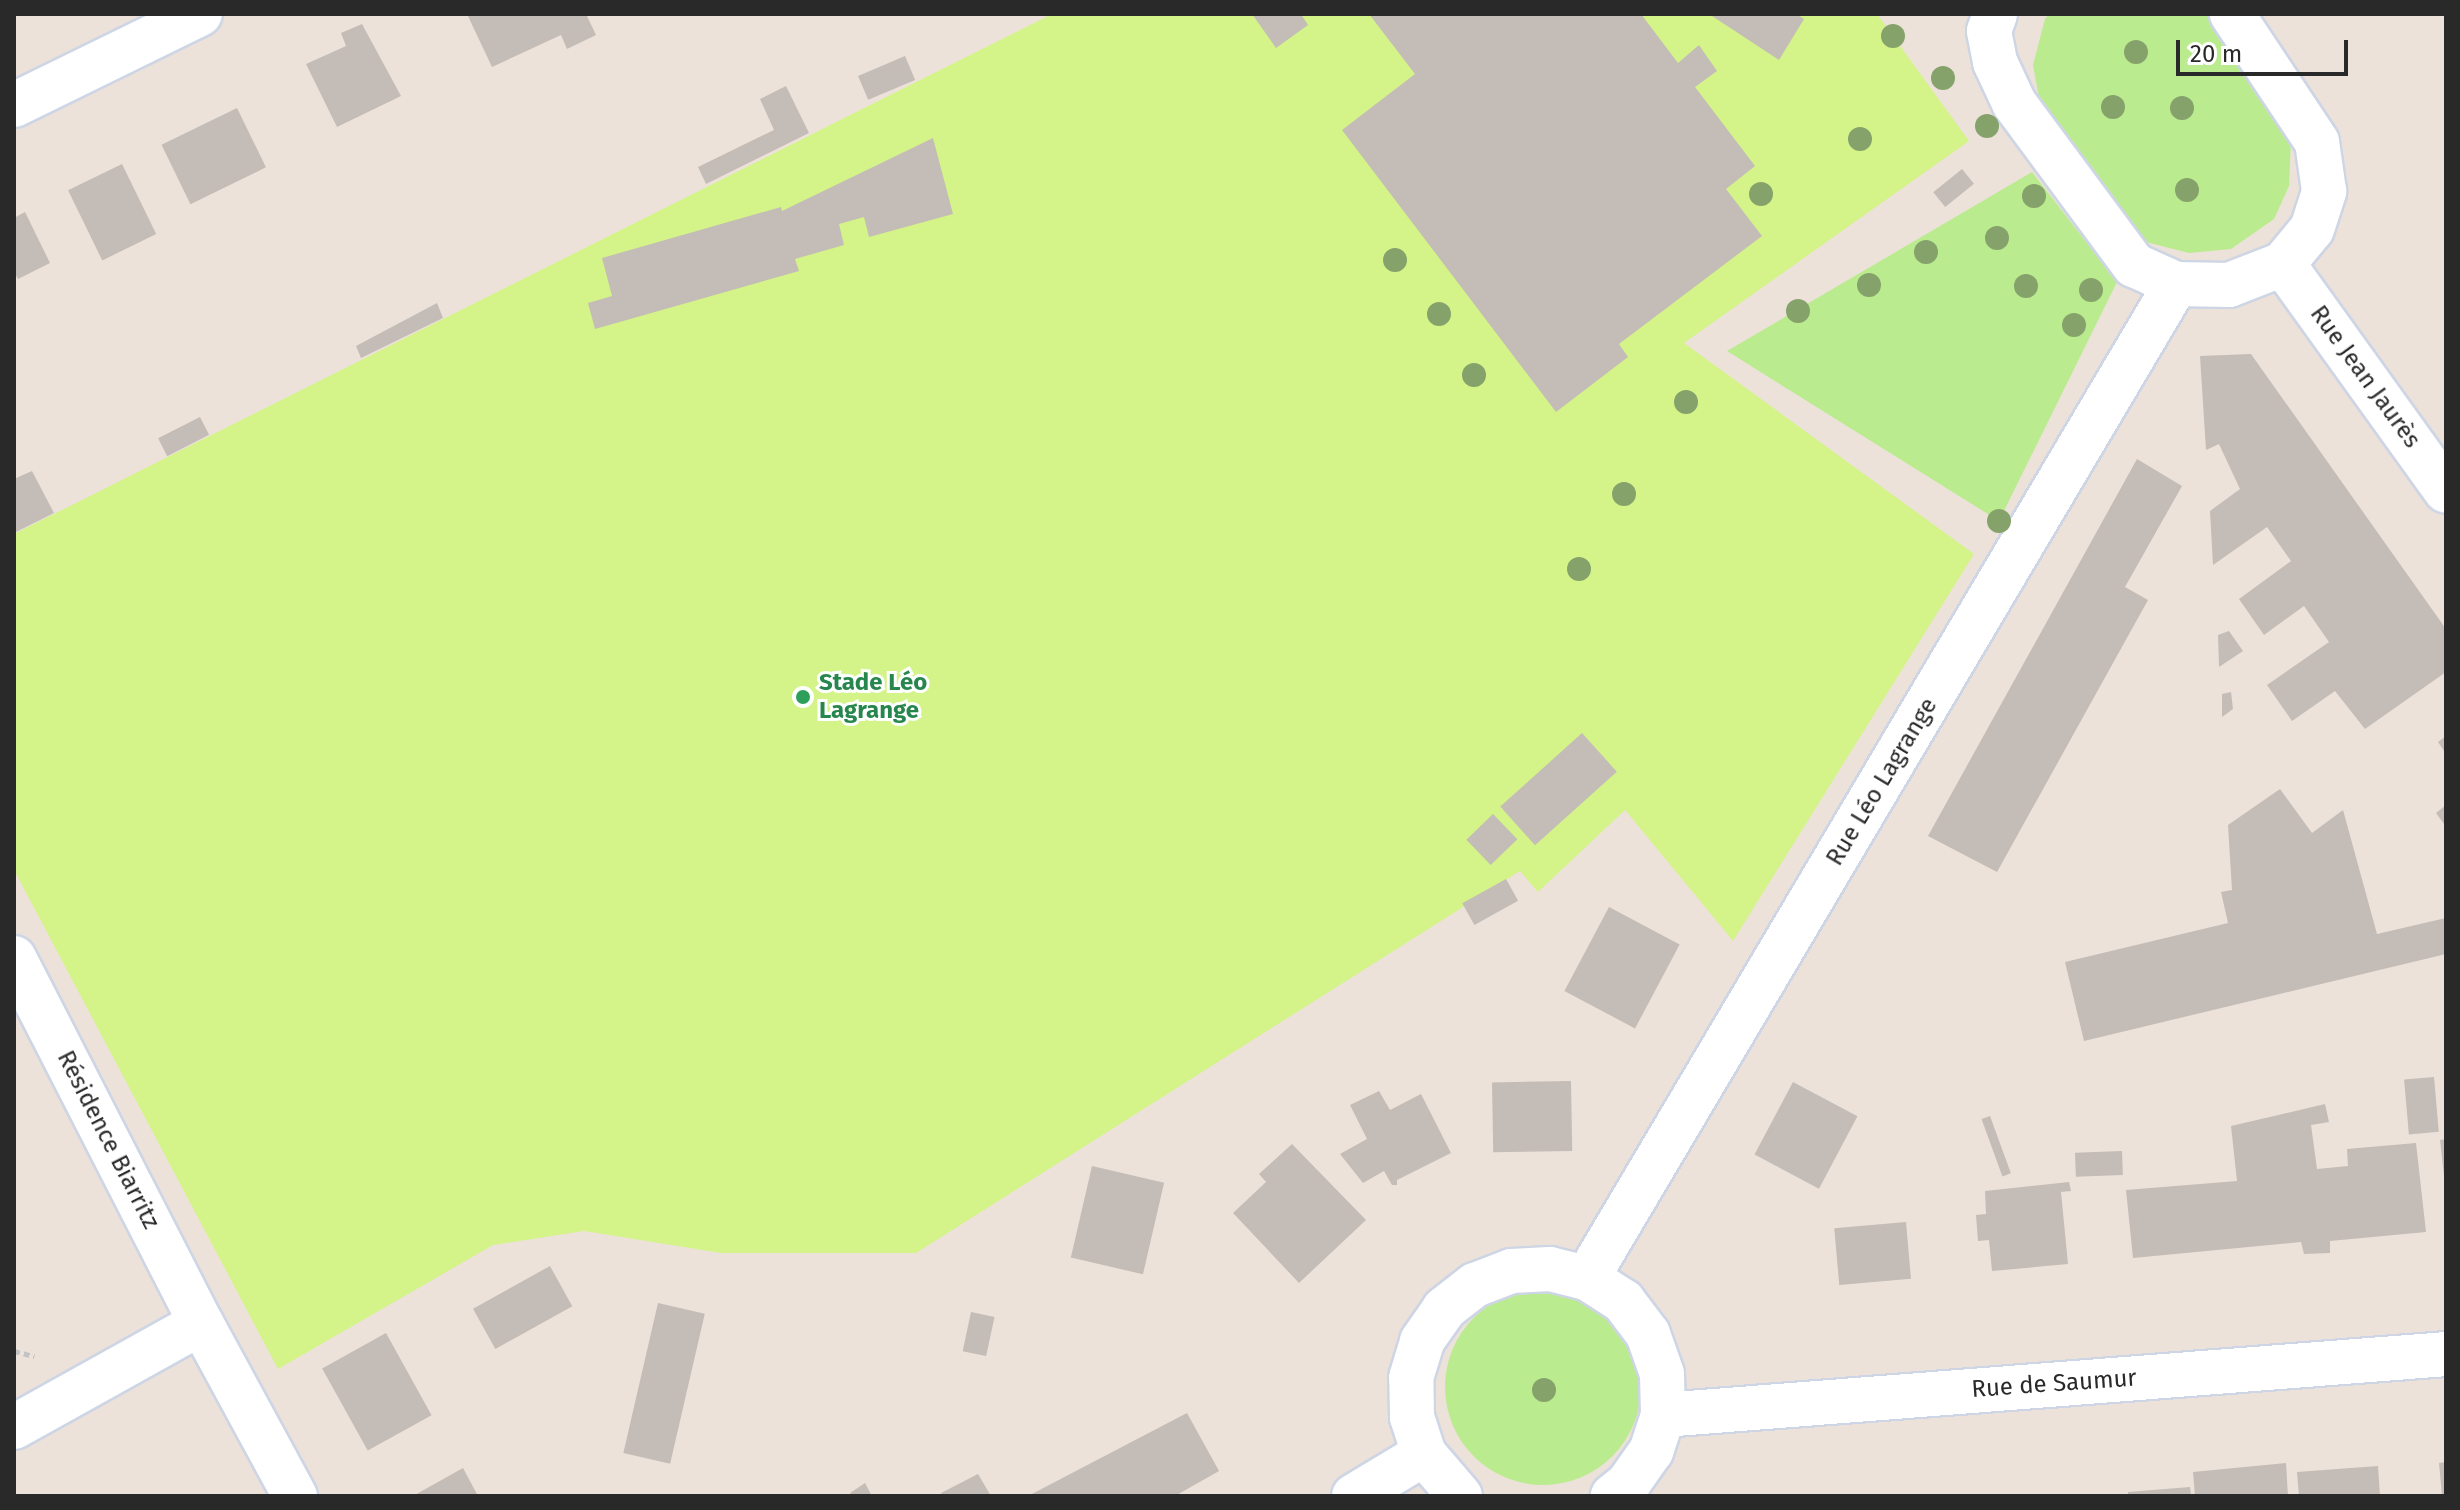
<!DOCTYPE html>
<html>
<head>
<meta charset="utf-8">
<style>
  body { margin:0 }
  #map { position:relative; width:2460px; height:1510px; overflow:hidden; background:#ede2d9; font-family:"Fira Sans",sans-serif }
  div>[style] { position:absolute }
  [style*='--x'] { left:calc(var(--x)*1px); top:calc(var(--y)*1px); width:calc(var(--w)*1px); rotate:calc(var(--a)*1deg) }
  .green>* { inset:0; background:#baeb8f }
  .round { border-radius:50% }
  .pitch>* { inset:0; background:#d4f389 }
  .building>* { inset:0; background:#c4bcb6; transform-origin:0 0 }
  .path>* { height:5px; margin-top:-2.5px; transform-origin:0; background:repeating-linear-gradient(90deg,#c3c3c3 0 6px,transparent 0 10px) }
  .roads { filter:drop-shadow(2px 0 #ced5e4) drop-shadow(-2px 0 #ced5e4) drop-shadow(0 2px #ced5e4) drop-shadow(0 -2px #ced5e4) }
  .minor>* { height:44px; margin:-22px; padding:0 22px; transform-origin:22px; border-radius:22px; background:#fff }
  .trees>* { width:24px; height:24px; margin:-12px; border-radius:50%; background:#86a26b }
  .dots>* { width:22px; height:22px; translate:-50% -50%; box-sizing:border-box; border:4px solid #fff; border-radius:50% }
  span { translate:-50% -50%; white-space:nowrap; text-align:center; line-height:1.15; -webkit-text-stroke:6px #fff; paint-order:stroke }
  .street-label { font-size:24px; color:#292929 }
  .leisure-label { font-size:24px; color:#27864d; font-weight:700 }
  .left { translate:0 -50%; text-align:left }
  .frame { position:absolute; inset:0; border:16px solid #292929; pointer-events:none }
  .scale { position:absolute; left:2176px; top:40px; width:172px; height:36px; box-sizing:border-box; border:4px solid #292929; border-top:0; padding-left:10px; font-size:24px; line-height:28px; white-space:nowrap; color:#292929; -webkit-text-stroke:6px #fff; paint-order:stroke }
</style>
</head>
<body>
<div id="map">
  <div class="green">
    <i style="clip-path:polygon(2049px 14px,2209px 14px,2291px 141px,2289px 186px,2274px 219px,2231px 249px,2189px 253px,2146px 242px,2040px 103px,2033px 65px,2045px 19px)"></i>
    <i style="clip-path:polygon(2032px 172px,2117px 282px,1999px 521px,1727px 351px)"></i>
    <i class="round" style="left:1445px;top:1289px;width:196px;height:196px"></i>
  </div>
  <div class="pitch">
    <i style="clip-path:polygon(1052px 14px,1877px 14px,1969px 141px,1684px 343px,1974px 554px,1733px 941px,1625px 810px,1538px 892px,1520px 871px,916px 1253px,721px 1253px,584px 1231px,493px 1245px,278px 1369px,14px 870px,14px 534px)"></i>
  </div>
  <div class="building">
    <i style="clip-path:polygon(467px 14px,586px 14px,596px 35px,567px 49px,561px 35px,492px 67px)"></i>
    <i style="clip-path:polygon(1252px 14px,1301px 14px,1308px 25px,1276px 48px)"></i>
    <i style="clip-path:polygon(1369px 14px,1641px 14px,1678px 63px,1699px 45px,1717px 71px,1695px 87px,1755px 166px,1726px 189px,1762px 236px,1619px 344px,1628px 357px,1556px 412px,1342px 130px,1415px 74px)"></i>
    <i style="clip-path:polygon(1709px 14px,1796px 14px,1804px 19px,1779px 60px)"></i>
    <i style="clip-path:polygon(362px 24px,401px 96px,337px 127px,306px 64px,346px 46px,341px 33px)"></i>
    <i style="left:905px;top:56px;width:26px;height:51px;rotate:67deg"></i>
    <i style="clip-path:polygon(786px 86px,809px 133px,706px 184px,698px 167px,774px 130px,760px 99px)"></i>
    <i style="left:237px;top:108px;width:66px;height:84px;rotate:64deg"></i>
    <i style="clip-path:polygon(933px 138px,953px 214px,869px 237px,864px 217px,839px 224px,844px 245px,795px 259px,799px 271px,595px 329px,588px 303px,612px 296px,602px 258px,781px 207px,782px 211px)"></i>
    <i style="left:122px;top:164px;width:78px;height:60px;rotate:64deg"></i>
    <i style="left:1962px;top:169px;width:19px;height:37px;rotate:51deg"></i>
    <i style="clip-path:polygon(25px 212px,50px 263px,18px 279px,14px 272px,14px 218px)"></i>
    <i style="clip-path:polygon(437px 303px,443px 318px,361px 358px,356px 346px)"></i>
    <i style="clip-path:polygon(2251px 354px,2446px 629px,2446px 672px,2365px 729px,2335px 691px,2292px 721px,2267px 685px,2329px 642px,2304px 606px,2264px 635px,2239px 599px,2291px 561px,2267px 527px,2213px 565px,2210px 511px,2240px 489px,2219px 444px,2206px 450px,2200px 356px)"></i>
    <i style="left:200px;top:417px;width:20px;height:47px;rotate:63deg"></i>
    <i style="clip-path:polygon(2137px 459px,2182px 486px,2125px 587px,2148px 600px,1997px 872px,1928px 836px)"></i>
    <i style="clip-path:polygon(32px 471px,54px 513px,14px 533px,14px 479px)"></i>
    <i style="clip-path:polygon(2229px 631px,2243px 651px,2219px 667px,2218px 635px)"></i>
    <i style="clip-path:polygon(2231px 692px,2233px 709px,2222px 717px,2222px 694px)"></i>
    <i style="left:1582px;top:733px;width:52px;height:110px;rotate:48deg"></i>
    <i style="clip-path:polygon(2446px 736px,2446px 754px,2438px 742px)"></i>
    <i style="clip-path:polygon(2280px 789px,2312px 833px,2343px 810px,2377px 934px,2446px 918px,2446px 954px,2084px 1041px,2065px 962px,2228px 923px,2221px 892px,2232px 890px,2228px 825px)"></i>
    <i style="clip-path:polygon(2446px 805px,2446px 823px,2444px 824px,2436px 813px)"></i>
    <i style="left:1493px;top:814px;width:35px;height:37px;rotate:46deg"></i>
    <i style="left:1506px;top:879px;width:25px;height:50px;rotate:61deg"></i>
    <i style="left:1609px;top:907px;width:80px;height:95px;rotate:28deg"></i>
    <i style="left:2434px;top:1077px;width:55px;height:30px;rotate:85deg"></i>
    <i style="left:1571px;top:1081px;width:70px;height:79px;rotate:89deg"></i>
    <i style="left:1793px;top:1082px;width:73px;height:82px;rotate:28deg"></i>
    <i style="clip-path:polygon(1379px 1091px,1390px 1110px,1421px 1094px,1451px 1153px,1397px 1180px,1397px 1185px,1392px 1185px,1384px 1171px,1363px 1183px,1340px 1154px,1367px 1139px,1350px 1105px)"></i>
    <i style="clip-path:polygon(2325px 1104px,2329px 1122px,2311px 1125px,2317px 1169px,2348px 1166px,2347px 1149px,2416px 1143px,2426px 1232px,2330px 1241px,2330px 1253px,2304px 1254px,2301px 1242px,2133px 1258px,2126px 1190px,2237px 1181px,2231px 1126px)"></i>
    <i style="left:1990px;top:1116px;width:61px;height:9px;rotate:70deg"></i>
    <i style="clip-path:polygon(2446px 1139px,2446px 1176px,2444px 1176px,2440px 1140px)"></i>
    <i style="clip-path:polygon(1292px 1144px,1366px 1220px,1299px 1283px,1233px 1213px,1266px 1182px,1259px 1174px)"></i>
    <i style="left:2122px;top:1151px;width:24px;height:47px;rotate:88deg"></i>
    <i style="left:1092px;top:1166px;width:74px;height:94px;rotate:13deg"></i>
    <i style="clip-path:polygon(2069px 1182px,2071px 1191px,2061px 1192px,2068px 1264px,1992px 1271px,1989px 1240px,1978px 1241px,1976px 1215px,1986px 1214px,1985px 1191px)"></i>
    <i style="left:1906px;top:1222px;width:57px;height:72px;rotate:85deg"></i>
    <i style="left:550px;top:1266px;width:46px;height:88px;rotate:61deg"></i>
    <i style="left:658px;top:1303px;width:48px;height:154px;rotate:13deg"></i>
    <i style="left:971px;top:1312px;width:24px;height:40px;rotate:12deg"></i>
    <i style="left:386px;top:1333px;width:94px;height:73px;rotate:61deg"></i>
    <i style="clip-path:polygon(1187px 1413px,1219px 1471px,1175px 1496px,1028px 1496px)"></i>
    <i style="clip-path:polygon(2446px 1462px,2446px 1496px,2442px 1496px,2439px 1463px)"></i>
    <i style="clip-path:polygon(2286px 1463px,2288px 1496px,2195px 1496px,2193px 1472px)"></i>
    <i style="clip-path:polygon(2378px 1466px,2380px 1496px,2299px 1496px,2297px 1472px)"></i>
    <i style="clip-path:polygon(463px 1468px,478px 1496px,413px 1496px)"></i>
    <i style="clip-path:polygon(978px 1474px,991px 1496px,942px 1496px,941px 1493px)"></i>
    <i style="clip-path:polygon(865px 1483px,872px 1496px,852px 1496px,850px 1493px)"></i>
    <i style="clip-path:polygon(2190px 1487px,2191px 1496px,2128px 1496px,2128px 1492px)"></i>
  </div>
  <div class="path">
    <i style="--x:14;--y:1351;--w:21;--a:14"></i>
  </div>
  <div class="roads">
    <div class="minor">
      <i style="--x:1995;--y:14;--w:18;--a:109"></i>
      <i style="--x:1989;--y:31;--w:32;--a:79"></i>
      <i style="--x:1995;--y:62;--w:45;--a:65.1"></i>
      <i style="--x:2014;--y:103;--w:202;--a:53.5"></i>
      <i style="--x:2134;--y:265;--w:46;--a:24.3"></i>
      <i style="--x:2176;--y:284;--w:53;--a:1.1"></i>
      <i style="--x:2229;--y:285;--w:58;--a:-21.3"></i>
      <i style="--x:2283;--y:264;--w:45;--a:-50.4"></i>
      <i style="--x:2312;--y:229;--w:40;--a:-72"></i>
      <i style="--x:2324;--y:191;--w:49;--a:-98.1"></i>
      <i style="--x:2317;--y:142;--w:154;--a:-123.6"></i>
      <i style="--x:14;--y:105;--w:207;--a:-26.1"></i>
      <i style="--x:2283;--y:264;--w:279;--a:54.3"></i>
      <i style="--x:14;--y:958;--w:410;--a:62.9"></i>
      <i style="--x:201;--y:1323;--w:197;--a:61.5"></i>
      <i style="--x:1587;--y:1278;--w:1155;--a:-59.35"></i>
      <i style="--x:1663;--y:1415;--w:785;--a:-4.45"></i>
      <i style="--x:14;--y:1427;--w:214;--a:-29.1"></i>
      <i style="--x:1354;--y:1496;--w:82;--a:-31"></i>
      <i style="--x:1460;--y:1496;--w:55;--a:-130.6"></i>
      <i style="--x:1424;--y:1454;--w:39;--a:-108"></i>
      <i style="--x:1412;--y:1417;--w:39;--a:-91"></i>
      <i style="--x:1411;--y:1378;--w:39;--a:-73"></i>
      <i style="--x:1422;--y:1341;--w:39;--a:-55"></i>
      <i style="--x:1444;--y:1309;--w:39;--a:-38"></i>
      <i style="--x:1475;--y:1285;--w:39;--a:-21"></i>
      <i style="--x:1511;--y:1271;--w:39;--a:-3"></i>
      <i style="--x:1550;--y:1269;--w:38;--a:14"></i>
      <i style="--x:1587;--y:1278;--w:43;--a:32.6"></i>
      <i style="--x:1623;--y:1301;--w:41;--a:52.9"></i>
      <i style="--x:1648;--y:1334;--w:42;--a:70.7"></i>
      <i style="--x:1662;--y:1374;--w:41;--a:88.6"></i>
      <i style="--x:1663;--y:1415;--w:38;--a:108"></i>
      <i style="--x:1651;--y:1451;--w:39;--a:125"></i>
      <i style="--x:1629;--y:1483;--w:21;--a:141"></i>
    </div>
  </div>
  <div class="trees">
    <i style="left:1893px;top:36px"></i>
    <i style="left:2136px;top:52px"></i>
    <i style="left:1943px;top:78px"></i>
    <i style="left:2113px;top:107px"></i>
    <i style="left:2182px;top:108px"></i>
    <i style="left:1987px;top:126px"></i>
    <i style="left:1860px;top:139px"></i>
    <i style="left:2187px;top:190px"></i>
    <i style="left:1761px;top:194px"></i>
    <i style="left:2034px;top:196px"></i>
    <i style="left:1997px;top:238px"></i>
    <i style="left:1926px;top:252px"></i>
    <i style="left:1395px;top:260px"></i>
    <i style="left:1869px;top:285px"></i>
    <i style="left:2026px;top:286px"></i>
    <i style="left:2091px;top:290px"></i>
    <i style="left:1798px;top:311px"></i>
    <i style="left:1439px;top:314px"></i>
    <i style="left:2074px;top:325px"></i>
    <i style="left:1474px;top:375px"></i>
    <i style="left:1686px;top:402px"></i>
    <i style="left:1624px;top:494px"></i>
    <i style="left:1999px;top:521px"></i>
    <i style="left:1579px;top:569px"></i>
    <i style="left:1544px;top:1390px"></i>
  </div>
  <div class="dots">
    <i style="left:803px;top:697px;background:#2e9e5b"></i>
  </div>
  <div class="street-label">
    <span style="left:2365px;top:377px;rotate:54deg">Rue Jean Jaurès</span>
    <span style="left:1882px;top:782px;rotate:-59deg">Rue Léo Lagrange</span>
    <span style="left:108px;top:1140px;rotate:63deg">Résidence Biarritz</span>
    <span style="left:2054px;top:1384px;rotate:-4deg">Rue de Saumur</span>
  </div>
  <div class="leisure-label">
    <span class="left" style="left:819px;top:697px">Stade Léo<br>Lagrange</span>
  </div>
  <div class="frame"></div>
  <div class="scale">20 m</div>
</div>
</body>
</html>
